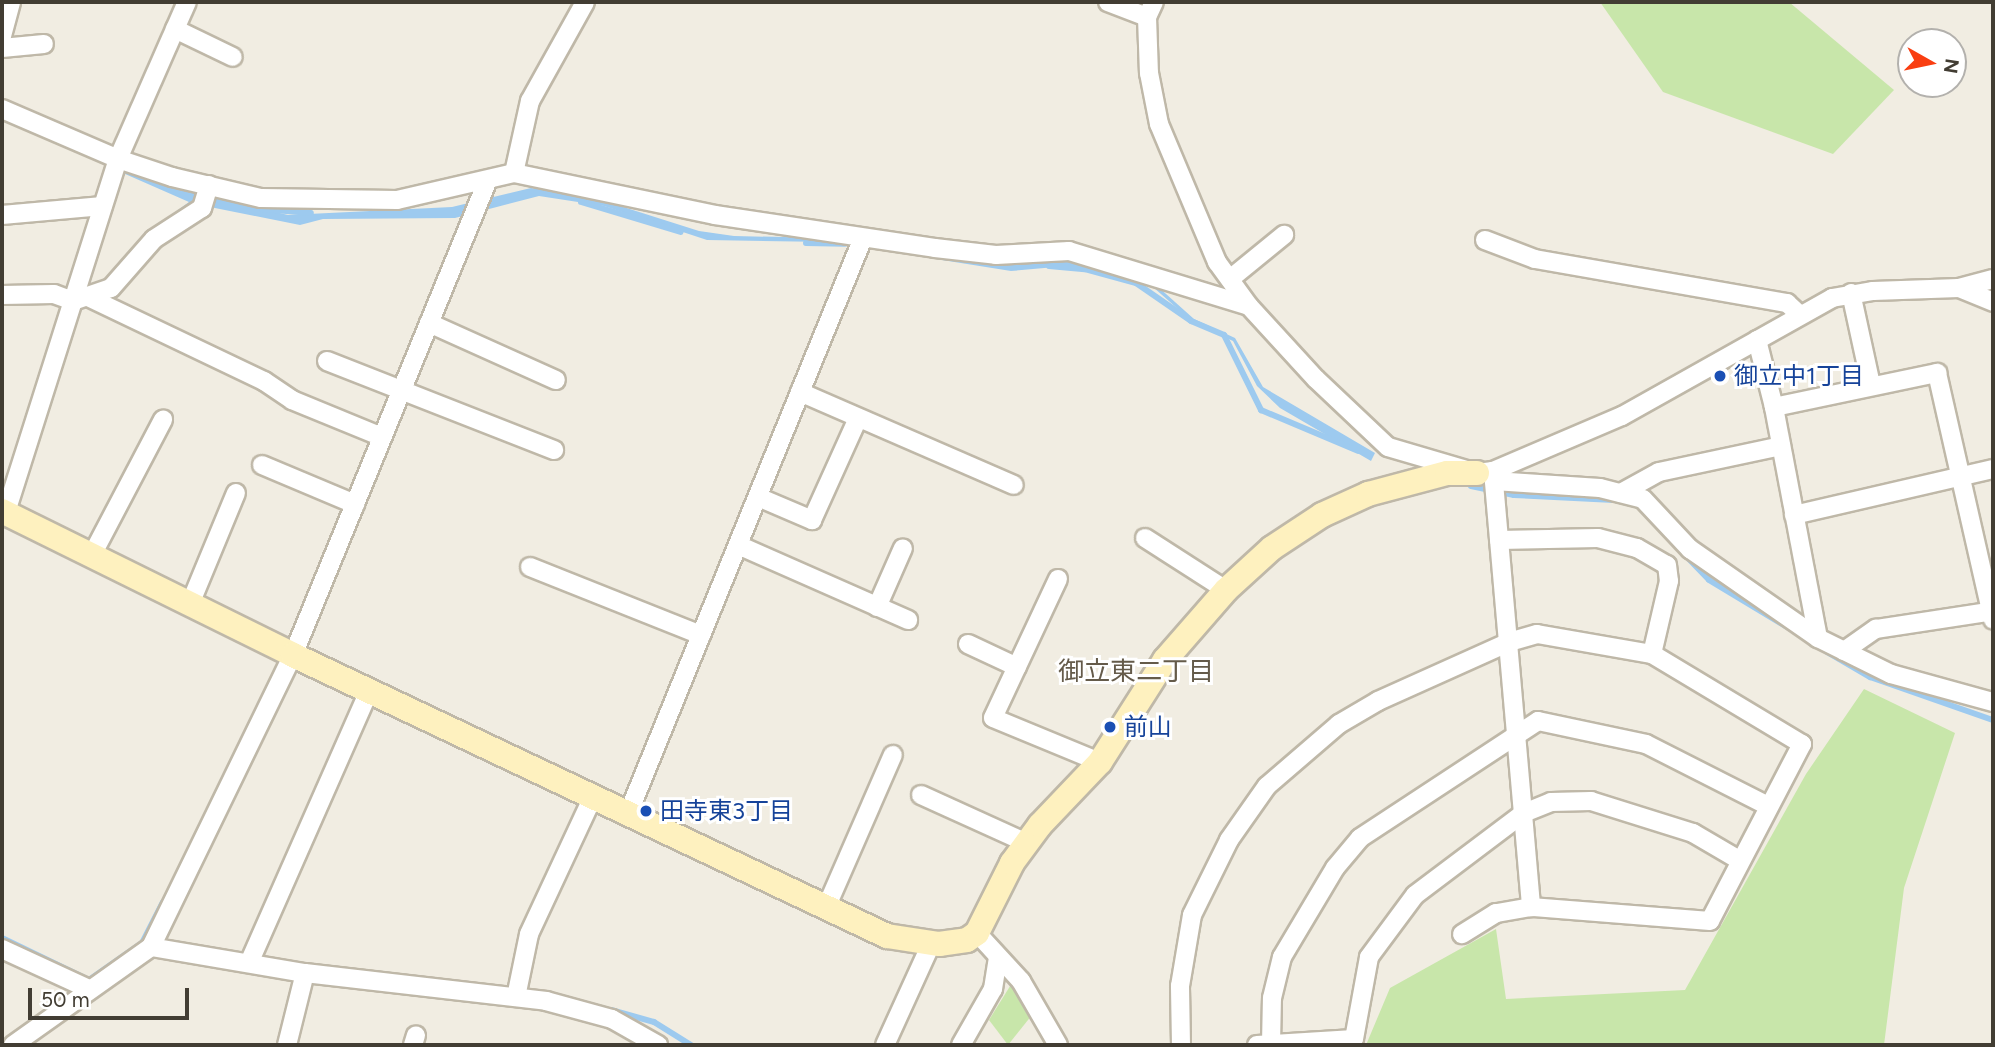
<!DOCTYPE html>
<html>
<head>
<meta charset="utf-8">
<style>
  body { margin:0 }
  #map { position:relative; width:1995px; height:1047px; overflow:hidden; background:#f1ede2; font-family:Figtree,"Noto Sans JP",sans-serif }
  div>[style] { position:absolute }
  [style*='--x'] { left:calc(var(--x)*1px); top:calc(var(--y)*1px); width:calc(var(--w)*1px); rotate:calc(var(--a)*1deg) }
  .green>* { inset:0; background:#c8e6aa }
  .water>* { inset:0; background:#9dcaef }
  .stream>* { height:6px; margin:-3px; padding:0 3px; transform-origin:3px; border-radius:3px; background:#9dcaef }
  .roads { filter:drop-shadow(2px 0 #bfb8a8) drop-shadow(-2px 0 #bfb8a8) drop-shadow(0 2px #bfb8a8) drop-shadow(0 -2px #bfb8a8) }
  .street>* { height:18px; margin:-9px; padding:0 9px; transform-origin:9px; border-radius:9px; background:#fff }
  .secondary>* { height:24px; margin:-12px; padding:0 12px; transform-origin:12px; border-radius:12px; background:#fef1bf }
  .dots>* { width:19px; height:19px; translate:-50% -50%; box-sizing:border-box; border:4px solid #fff; border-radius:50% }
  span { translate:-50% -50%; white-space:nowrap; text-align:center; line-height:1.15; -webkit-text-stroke:6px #fff; paint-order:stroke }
  .transit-label { font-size:24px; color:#164399 }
  .left { translate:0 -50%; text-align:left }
  .neighbourhood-label { font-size:26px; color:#655b4a }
  .frame { position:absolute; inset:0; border:4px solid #423d33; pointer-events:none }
  .north { position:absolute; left:1897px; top:28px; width:70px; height:70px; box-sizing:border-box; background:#fff; border:2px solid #b3b1ad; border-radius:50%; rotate:99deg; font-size:19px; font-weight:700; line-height:28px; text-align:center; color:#423d33 }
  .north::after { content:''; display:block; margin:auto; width:24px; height:32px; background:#f93e11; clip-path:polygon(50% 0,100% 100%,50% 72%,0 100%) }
  .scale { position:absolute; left:28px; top:988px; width:161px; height:32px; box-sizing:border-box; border:4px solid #423d33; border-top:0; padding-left:9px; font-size:21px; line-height:24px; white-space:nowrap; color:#423d33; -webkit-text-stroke:5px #fff; paint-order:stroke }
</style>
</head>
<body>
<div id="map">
  <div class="green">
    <i style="clip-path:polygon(1600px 2px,1789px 2px,1894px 90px,1833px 154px,1663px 92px)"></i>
    <i style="clip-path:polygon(1864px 689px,1955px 733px,1904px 888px,1884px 1045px,1366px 1045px,1390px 988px,1496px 929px,1506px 999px,1685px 990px,1806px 774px)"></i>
    <i style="clip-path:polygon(1012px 983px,1032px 1015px,1008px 1045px,989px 1020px)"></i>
  </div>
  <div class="water">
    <i style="clip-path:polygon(2px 116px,154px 182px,288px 215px,452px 207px,531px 188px,595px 198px,699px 231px,734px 236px,828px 238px,1015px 264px,1060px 260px,1106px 266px,1156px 285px,1194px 319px,1235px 338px,1263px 387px,1375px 453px,1371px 461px,1280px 408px,1257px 386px,1233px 341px,1195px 324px,1153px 287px,1106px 269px,1067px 266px,1011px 271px,829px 242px,707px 240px,604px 206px,539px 196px,455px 218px,323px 219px,300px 225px,195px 204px,152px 234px,108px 284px,91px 295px,87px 289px,108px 279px,142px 237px,189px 202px,2px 120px)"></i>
  </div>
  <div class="stream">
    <i style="--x:581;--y:202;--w:104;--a:16.7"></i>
    <i style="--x:262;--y:209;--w:49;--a:4.7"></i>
    <i style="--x:806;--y:243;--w:39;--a:1"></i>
    <i style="--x:1049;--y:266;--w:36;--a:5"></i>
    <i style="--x:1085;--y:269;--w:53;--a:15.4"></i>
    <i style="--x:1136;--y:283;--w:67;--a:34.6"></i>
    <i style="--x:1191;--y:321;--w:36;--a:23"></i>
    <i style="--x:1224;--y:335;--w:84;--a:63.7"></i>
    <i style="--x:1261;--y:410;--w:105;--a:22.9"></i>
    <i style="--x:1471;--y:486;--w:44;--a:11.8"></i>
    <i style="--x:1514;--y:495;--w:100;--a:2.9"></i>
    <i style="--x:1686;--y:556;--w:33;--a:46"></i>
    <i style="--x:1709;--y:580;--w:99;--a:31"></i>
    <i style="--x:1827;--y:652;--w:50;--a:30.2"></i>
    <i style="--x:1870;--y:677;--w:130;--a:19.3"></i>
    <i style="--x:2;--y:938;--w:97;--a:25.8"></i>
    <i style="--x:89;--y:980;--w:65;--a:-34.9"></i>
    <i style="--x:142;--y:943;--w:46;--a:-62.9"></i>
    <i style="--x:611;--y:1010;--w:45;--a:15.6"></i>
    <i style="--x:654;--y:1022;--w:44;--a:31.9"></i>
  </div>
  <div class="roads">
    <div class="street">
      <i style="--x:1108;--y:2;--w:42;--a:21"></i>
      <i style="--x:1154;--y:2;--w:17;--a:115"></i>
      <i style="--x:1147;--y:17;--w:56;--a:88"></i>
      <i style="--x:1149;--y:73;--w:52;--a:78.9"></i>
      <i style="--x:1159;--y:124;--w:150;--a:67.2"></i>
      <i style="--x:1217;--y:262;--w:54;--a:54"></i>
      <i style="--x:1249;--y:306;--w:99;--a:47.5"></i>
      <i style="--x:1316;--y:379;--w:99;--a:43.4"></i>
      <i style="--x:1388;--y:447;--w:93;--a:16.3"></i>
      <i style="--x:1477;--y:473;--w:16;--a:-7"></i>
      <i style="--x:1493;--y:471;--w:140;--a:-23.1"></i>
      <i style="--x:1622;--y:416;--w:241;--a:-29.3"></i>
      <i style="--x:1832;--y:298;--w:42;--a:-9.7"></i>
      <i style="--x:1873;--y:291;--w:86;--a:-2"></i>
      <i style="--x:1959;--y:288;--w:35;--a:-15"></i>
      <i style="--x:175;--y:29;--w:64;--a:25.8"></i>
      <i style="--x:2;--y:36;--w:35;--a:-75"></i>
      <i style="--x:2;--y:48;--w:42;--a:-5.4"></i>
      <i style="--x:2;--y:109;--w:126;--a:23.3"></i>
      <i style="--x:118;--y:159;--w:57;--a:18.4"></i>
      <i style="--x:172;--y:177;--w:91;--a:13.3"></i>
      <i style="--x:261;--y:198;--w:136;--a:0.8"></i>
      <i style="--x:397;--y:200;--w:120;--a:-13"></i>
      <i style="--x:514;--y:173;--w:205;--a:11.8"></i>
      <i style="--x:715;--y:215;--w:222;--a:8.5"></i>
      <i style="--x:935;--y:248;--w:61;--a:6.5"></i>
      <i style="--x:996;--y:255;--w:73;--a:-3.1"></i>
      <i style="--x:1069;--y:251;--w:188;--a:17"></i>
      <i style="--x:514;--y:173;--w:74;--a:-77.5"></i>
      <i style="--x:530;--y:101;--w:113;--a:-60.9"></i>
      <i style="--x:2;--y:215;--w:101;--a:-5.1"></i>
      <i style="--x:1485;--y:240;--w:53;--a:20.8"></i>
      <i style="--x:1535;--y:259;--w:256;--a:9.9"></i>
      <i style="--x:1787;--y:303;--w:18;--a:43"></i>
      <i style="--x:1230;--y:279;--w:70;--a:-39.2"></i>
      <i style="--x:1959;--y:288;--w:37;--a:22"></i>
      <i style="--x:1851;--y:293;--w:94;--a:77.7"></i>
      <i style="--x:2;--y:295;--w:52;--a:-1.1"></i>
      <i style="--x:54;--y:294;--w:20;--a:20"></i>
      <i style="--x:73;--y:301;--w:40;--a:-18.9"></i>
      <i style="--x:111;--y:288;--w:65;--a:-48.7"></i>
      <i style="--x:154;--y:239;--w:57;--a:-32.9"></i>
      <i style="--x:202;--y:208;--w:24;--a:-73"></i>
      <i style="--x:90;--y:298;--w:193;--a:25.5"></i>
      <i style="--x:264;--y:381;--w:34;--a:34"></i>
      <i style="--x:292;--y:400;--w:97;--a:22.3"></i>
      <i style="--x:429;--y:323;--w:139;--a:24.2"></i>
      <i style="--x:1757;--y:340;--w:69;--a:75.8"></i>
      <i style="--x:327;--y:361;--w:244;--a:21.4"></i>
      <i style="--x:800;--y:392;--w:233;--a:23.5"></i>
      <i style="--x:262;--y:465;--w:101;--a:22.8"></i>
      <i style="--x:1493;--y:471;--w:438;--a:85"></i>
      <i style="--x:1494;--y:481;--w:106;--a:3.8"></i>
      <i style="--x:1600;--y:488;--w:44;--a:14.3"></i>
      <i style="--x:1643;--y:499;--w:69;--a:46.8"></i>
      <i style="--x:1690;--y:549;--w:156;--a:34.8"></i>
      <i style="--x:1818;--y:638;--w:81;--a:26.3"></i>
      <i style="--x:1891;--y:674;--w:106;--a:15.4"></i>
      <i style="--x:1621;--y:493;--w:43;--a:-28.9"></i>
      <i style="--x:1659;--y:472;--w:125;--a:-12"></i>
      <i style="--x:758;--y:497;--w:59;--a:23.1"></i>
      <i style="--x:812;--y:520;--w:112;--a:-65.7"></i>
      <i style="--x:6;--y:512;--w:370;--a:-72.4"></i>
      <i style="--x:118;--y:159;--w:171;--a:-66.3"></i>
      <i style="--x:1794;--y:515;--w:204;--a:-13"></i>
      <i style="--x:1145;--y:538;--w:96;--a:32.7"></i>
      <i style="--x:1499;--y:540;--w:99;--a:-1.2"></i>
      <i style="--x:1598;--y:538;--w:40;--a:14.4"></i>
      <i style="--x:1637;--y:548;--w:34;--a:30"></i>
      <i style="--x:1667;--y:565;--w:16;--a:83"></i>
      <i style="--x:1669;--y:581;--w:75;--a:103.1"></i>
      <i style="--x:738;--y:545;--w:186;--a:23.8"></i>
      <i style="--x:92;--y:555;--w:153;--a:-62.3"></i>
      <i style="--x:530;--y:567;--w:184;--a:21.7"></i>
      <i style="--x:1058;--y:579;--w:153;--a:115.1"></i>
      <i style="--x:993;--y:718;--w:116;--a:22.4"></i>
      <i style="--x:190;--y:604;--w:120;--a:-67.5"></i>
      <i style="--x:877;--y:607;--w:64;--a:-66.2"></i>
      <i style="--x:1818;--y:638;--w:235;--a:-100.8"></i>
      <i style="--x:1774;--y:407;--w:167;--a:-11.8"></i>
      <i style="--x:1937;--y:373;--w:253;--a:77.2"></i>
      <i style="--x:968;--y:644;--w:54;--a:25.1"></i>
      <i style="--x:1844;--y:651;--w:39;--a:-35"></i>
      <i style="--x:1876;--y:629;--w:118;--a:-8.7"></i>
      <i style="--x:921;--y:795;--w:116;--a:24.4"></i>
      <i style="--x:628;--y:814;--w:622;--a:-67.81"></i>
      <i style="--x:826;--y:908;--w:167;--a:-66.4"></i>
      <i style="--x:977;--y:933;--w:65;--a:47.5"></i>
      <i style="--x:1021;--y:981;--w:74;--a:60"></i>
      <i style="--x:151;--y:947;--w:156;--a:9.6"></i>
      <i style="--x:305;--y:973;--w:243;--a:6.6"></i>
      <i style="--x:546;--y:1001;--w:68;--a:15.3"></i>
      <i style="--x:612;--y:1019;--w:53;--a:29.5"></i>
      <i style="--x:2;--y:949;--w:96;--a:24.7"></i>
      <i style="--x:249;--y:963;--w:297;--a:-66.2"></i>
      <i style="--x:516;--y:997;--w:64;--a:-78.3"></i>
      <i style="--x:529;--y:934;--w:151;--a:-65"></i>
      <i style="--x:1271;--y:1044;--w:46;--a:-88.8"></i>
      <i style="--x:1272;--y:998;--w:42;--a:-76.3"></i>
      <i style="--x:1282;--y:957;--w:104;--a:-59.2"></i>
      <i style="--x:1335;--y:868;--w:39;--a:-50"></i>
      <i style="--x:1360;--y:838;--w:213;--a:-33.3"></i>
      <i style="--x:1538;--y:721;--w:110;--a:12"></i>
      <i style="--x:1646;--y:744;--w:137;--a:26.9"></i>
      <i style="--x:13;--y:1045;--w:169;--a:-35.4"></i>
      <i style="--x:151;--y:947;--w:325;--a:-64.1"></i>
      <i style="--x:293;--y:655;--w:511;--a:-67.7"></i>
      <i style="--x:287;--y:1045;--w:74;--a:-76"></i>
      <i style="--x:413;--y:1045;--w:10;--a:-73"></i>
      <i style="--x:885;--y:1045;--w:111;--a:-65.5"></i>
      <i style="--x:961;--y:1045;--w:64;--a:-60.3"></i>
      <i style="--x:993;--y:989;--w:30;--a:-81"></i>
      <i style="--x:1181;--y:1045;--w:59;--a:-91"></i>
      <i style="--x:1180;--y:986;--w:72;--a:-80.4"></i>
      <i style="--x:1192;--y:915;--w:84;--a:-63.7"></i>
      <i style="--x:1229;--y:840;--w:66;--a:-54.9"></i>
      <i style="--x:1267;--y:786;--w:95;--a:-40.7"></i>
      <i style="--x:1339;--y:724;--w:45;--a:-30.5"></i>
      <i style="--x:1378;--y:701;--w:144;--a:-24.2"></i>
      <i style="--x:1509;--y:642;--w:29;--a:-16"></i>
      <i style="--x:1537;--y:634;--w:117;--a:9.9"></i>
      <i style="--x:1652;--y:654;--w:175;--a:31"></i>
      <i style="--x:1802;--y:744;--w:199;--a:117.5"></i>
      <i style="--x:1710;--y:921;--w:180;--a:-175.5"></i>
      <i style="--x:1531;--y:907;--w:36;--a:170"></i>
      <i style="--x:1496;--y:913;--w:40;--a:148"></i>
      <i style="--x:1257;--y:1045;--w:97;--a:-3.5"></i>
      <i style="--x:1354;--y:1039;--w:83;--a:-79.6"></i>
      <i style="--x:1369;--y:957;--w:77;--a:-53.4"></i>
      <i style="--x:1415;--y:895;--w:136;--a:-37"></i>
      <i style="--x:1524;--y:813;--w:29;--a:-22"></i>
      <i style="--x:1551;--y:802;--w:40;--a:-1.4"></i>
      <i style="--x:1591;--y:801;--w:107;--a:17.4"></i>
      <i style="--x:1693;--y:833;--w:53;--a:30.4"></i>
    </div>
    <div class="secondary">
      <i style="--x:2;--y:511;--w:325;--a:26.3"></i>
      <i style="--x:293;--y:655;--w:657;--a:25.32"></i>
      <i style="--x:887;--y:936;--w:53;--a:8.7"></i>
      <i style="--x:939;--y:944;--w:28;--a:-8"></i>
      <i style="--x:967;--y:940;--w:12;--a:-35"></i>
      <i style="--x:977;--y:933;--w:78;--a:-63.4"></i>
      <i style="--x:1012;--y:863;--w:47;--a:-53.6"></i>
      <i style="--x:1040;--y:825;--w:87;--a:-46.4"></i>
      <i style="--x:1100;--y:762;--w:121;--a:-57.5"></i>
      <i style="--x:1165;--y:660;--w:93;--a:-48.9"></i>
      <i style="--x:1226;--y:590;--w:62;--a:-42.4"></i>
      <i style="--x:1272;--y:548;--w:60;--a:-33.4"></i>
      <i style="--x:1322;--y:515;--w:51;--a:-24.5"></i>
      <i style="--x:1368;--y:494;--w:82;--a:-14.9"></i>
      <i style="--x:1447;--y:473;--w:30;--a:0"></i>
    </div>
  </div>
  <div class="dots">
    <i style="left:1720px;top:376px;background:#1a4fb4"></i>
    <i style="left:1110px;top:727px;background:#1a4fb4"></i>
    <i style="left:646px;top:811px;background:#1a4fb4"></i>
  </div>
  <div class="transit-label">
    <span class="left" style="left:1734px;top:376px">御立中1丁目</span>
    <span class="left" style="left:1124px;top:727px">前山</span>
    <span class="left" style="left:660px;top:811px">田寺東3丁目</span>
  </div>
  <div class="neighbourhood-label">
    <span style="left:1136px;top:672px">御立東二丁目</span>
  </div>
  <div class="frame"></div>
  <div class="north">N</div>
  <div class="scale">50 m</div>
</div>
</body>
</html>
